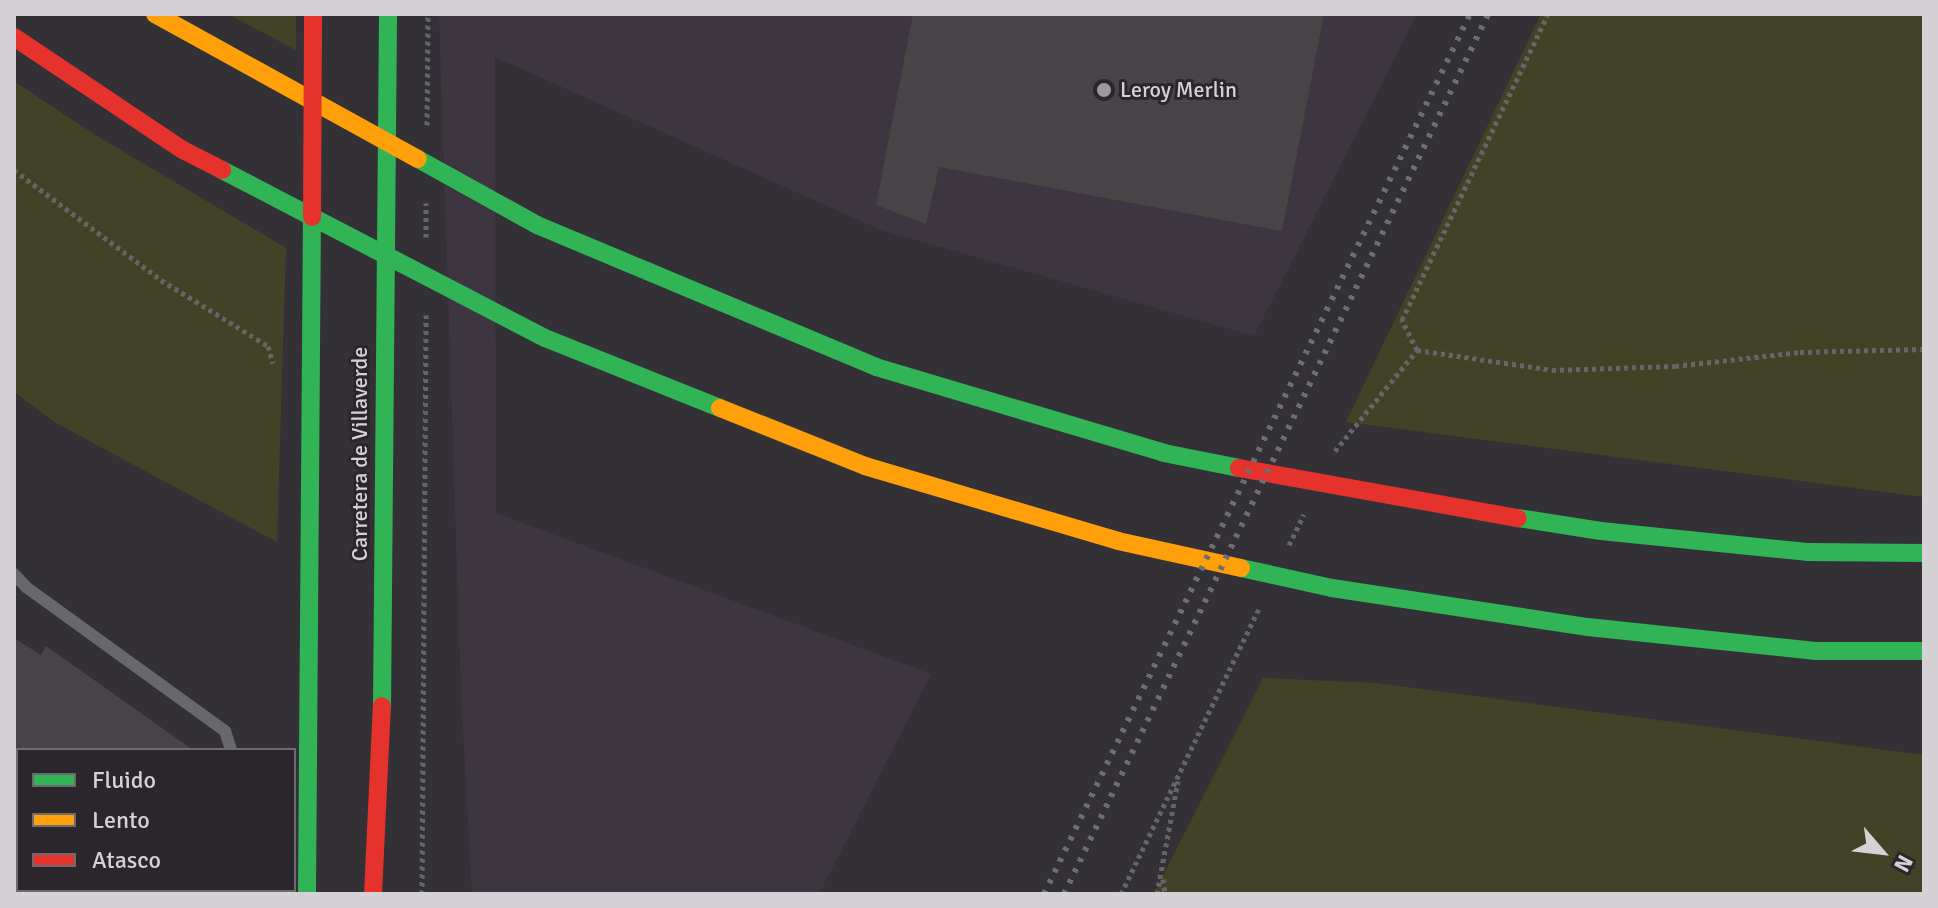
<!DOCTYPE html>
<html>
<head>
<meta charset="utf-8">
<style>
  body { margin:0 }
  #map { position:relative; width:1938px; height:908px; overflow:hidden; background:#333135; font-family:Signika,sans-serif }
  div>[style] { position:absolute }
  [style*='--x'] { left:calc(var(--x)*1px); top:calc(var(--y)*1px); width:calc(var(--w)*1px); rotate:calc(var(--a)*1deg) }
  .built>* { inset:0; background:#3d3640 }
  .green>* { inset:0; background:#424326 }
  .building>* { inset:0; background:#474548 }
  .path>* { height:5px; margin-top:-2.5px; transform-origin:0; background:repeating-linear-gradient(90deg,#656466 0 4px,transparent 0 8px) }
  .lane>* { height:12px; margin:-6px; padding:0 6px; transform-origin:6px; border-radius:6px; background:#686769 }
  .fast>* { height:18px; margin:-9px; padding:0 9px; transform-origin:9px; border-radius:9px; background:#30b455 }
  .slow>* { height:18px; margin:-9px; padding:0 9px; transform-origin:9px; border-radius:9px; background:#ff9f0a }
  .jam>* { height:18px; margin:-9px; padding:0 9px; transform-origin:9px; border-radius:9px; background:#e5322d }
  .rail>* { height:6px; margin-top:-3px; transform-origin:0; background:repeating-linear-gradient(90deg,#6e6d70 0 4px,transparent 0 12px) }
  .dots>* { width:22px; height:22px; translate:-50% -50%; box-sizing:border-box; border:4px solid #2a262c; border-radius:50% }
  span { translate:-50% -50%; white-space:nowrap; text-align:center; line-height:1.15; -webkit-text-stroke:6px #2a262c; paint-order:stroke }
  .poi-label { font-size:22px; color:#d5d2d6 }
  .left { translate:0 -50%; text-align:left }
  .street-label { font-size:22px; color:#d5d2d6 }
  .frame { position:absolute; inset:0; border:16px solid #d5d2d6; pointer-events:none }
  .legend { position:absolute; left:16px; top:748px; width:280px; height:144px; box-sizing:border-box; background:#2a262c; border:2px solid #6e6b70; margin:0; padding:10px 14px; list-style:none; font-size:24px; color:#d5d2d6 }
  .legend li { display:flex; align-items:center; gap:16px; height:40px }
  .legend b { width:40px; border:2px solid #6e6b70 }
  .north { position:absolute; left:1842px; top:812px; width:80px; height:80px; -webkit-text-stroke:6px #2a262c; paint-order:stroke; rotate:118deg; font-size:22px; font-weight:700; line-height:32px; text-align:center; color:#d5d2d6 }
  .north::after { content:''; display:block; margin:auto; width:28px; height:36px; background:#d5d2d6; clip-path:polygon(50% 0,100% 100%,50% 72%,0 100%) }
</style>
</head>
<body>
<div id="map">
  <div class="built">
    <i style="clip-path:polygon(439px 14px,1417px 14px,1254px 336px,881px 230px,495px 57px,496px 513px,931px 674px,819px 894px,472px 894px,461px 694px)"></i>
  </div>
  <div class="green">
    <i style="clip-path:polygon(228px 14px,296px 14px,296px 50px)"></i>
    <i style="clip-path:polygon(1541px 14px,1924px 14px,1924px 497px,1346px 422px)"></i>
    <i style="clip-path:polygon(14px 81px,97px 136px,286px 248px,277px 542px,56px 423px,14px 392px)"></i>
    <i style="clip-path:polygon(1263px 678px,1376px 683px,1924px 755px,1924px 894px,1154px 894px)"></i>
  </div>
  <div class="building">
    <i style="clip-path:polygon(913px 14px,1324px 14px,1282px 231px,939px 167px,926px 224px,876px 205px)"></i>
    <i style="clip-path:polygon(14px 638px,41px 655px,46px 646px,193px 750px,18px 750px,18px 890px,169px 890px,171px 894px,14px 894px)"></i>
  </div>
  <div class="path">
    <i style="--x:427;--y:125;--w:111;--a:-89.5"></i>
    <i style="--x:14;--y:170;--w:184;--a:36.8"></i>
    <i style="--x:161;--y:280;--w:126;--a:31.7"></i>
    <i style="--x:268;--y:346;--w:18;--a:74"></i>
    <i style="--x:426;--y:237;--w:34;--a:-90"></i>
    <i style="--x:1417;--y:350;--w:136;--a:8.4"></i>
    <i style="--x:1552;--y:370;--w:123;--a:-1.9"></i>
    <i style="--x:1675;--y:366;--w:126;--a:-6.4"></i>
    <i style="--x:1800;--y:352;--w:124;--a:-1.4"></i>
    <i style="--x:1335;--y:451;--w:130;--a:-50.9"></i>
    <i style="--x:1417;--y:350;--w:34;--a:-117"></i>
    <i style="--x:1402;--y:320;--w:339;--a:-64.5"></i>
    <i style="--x:1289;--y:545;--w:34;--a:-64"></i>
    <i style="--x:1163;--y:879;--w:15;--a:82"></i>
    <i style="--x:422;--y:894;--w:579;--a:-89.6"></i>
    <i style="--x:1121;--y:894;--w:318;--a:-64.2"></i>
    <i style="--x:1157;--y:894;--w:115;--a:-79.5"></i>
  </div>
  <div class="lane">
    <i style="--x:14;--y:574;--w:18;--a:47"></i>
    <i style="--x:26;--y:587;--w:246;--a:35.9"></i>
    <i style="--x:225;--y:731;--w:20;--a:72"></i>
    <i style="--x:219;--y:894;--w:4;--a:-76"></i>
    <i style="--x:280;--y:894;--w:4;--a:-90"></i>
  </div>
  <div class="fast">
    <i style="--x:418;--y:159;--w:136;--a:29"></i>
    <i style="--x:537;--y:225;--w:368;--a:22.7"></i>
    <i style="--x:876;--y:367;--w:301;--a:16.6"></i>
    <i style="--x:1164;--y:453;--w:76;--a:11.3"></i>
    <i style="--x:222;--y:170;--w:364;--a:27.5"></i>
    <i style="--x:545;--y:338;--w:188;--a:21.8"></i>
    <i style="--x:1518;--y:518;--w:84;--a:8.9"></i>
    <i style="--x:1601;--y:531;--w:207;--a:5.8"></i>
    <i style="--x:1807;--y:552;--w:117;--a:0.5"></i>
    <i style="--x:1241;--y:568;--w:93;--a:12.4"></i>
    <i style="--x:1332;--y:588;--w:259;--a:8.7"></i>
    <i style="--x:1588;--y:627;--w:229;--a:6"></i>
    <i style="--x:1816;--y:651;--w:108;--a:0"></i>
    <i style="--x:382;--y:706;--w:692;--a:-89.5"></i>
    <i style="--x:307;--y:894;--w:677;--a:-89.58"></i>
  </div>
  <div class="slow">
    <i style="--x:155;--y:14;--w:300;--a:28.9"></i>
    <i style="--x:720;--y:408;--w:156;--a:21.8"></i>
    <i style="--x:865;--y:466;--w:264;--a:16.5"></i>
    <i style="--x:1118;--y:541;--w:126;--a:12.4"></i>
  </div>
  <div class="jam">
    <i style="--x:14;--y:37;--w:203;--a:33.8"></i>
    <i style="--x:183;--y:150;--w:44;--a:27.1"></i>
    <i style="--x:312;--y:217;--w:203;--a:-89.7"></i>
    <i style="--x:1239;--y:468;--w:283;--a:10.2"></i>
    <i style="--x:373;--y:894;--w:188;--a:-87.3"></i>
  </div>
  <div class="rail">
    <i style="--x:1044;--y:894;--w:978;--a:-64.17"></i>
    <i style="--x:1064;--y:894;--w:977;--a:-64.27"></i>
  </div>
  <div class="dots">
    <i style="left:1104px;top:90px;background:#9c9a9e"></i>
  </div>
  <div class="poi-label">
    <span class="left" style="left:1120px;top:90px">Leroy Merlin</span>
  </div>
  <div class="street-label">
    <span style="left:360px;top:454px;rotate:-90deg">Carretera de Villaverde</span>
  </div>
  <div class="frame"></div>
  <ul class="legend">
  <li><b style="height:10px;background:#30b455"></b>Fluido</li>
  <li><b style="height:10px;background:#ff9f0a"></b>Lento</li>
  <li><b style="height:10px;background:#e5322d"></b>Atasco</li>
  </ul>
  <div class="north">N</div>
</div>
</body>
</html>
